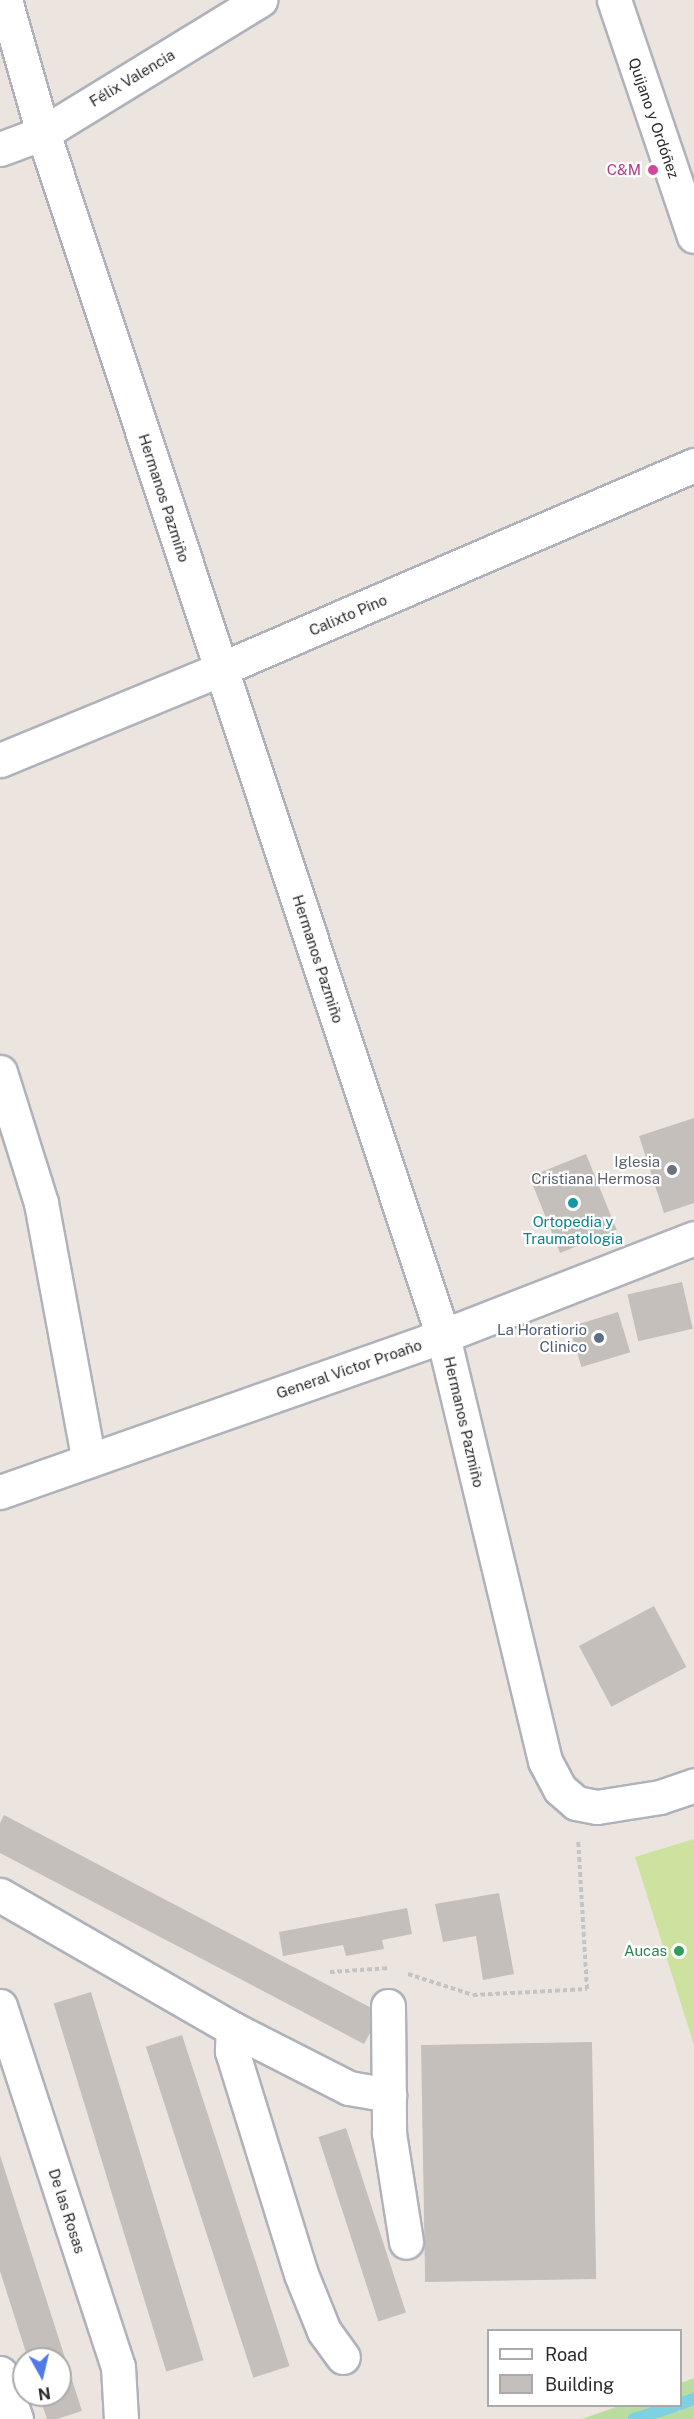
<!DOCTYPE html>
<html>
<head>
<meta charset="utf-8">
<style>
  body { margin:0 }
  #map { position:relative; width:694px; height:2419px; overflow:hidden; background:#ece5df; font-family:"Public Sans",sans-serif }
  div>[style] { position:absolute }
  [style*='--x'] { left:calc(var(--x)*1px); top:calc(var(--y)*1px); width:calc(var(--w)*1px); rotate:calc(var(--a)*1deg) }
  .green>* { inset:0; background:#bbdca1 }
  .pitch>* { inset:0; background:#cce29e }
  .stream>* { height:12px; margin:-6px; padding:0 6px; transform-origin:6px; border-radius:6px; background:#7dd1e2 }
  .building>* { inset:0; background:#c4bfbb; transform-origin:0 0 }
  .path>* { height:4px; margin-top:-2px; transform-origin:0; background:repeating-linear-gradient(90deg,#c4c4c4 0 4.5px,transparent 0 7.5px) }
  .roads { filter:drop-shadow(2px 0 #afb2ba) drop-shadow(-2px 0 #afb2ba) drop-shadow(0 2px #afb2ba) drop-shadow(0 -2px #afb2ba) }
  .street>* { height:33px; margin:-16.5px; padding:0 16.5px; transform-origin:16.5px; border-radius:16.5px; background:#fff }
  .secondary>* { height:33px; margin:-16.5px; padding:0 16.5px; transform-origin:16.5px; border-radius:16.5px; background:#fff }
  .dots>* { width:16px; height:16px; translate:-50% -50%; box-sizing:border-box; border:3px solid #fff; border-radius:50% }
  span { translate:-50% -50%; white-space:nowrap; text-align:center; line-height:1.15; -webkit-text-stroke:4.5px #fff; paint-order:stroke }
  .street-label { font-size:15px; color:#2b2b2b }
  .hotel-label { font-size:15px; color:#b23c85 }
  .right { translate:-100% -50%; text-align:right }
  .worship-label { font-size:15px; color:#5b616d }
  .culture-label { font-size:15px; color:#0d838f }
  .service-label { font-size:15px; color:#4e5e75 }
  .leisure-label { font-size:15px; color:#27864d }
  .legend { position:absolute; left:487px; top:2329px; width:195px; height:78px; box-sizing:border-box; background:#fff; border:2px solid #aaa; margin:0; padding:8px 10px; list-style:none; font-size:18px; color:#2b2b2b }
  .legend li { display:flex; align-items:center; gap:12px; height:30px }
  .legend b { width:30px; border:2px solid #aaa }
  .north { position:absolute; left:12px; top:2347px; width:60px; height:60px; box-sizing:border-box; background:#fff; border:2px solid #aaa; border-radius:50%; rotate:172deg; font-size:16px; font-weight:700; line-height:24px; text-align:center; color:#2b2b2b }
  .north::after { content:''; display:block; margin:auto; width:21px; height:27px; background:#507ae8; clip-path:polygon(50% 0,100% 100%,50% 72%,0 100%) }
</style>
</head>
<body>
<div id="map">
  <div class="green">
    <i style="clip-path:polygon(694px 2378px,694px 2419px,582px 2419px,619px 2406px,680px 2406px,681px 2383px)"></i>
  </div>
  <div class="pitch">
    <i style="clip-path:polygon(694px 1839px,694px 2045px,635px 1857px)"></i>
  </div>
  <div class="stream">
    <i style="--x:680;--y:2404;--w:15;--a:-20"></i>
    <i style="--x:634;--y:2419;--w:43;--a:-17.6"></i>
  </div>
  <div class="building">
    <i style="clip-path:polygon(694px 1118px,694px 1203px,664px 1213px,639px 1136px)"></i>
    <i style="left:586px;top:1154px;width:82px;height:61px;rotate:68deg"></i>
    <i style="left:682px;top:1282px;width:48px;height:56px;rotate:77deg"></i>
    <i style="left:618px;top:1312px;width:42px;height:51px;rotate:73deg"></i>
    <i style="left:654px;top:1606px;width:69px;height:85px;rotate:62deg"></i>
    <i style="clip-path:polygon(4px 1815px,381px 2013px,364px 2044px,0 1853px,0 1823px)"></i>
    <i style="clip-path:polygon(499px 1893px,514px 1974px,483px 1980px,476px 1936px,443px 1942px,435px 1904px)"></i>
    <i style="clip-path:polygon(407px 1908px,412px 1934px,382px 1940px,384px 1949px,346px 1956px,343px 1945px,283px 1956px,279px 1932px)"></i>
    <i style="left:91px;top:1992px;width:385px;height:39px;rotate:73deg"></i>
    <i style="left:182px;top:2035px;width:348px;height:38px;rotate:72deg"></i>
    <i style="left:592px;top:2042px;width:237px;height:171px;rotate:89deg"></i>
    <i style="left:346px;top:2128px;width:194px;height:29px;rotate:72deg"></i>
    <i style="clip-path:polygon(0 2155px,82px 2411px,57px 2419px,47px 2419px,39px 2395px,60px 2395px,60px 2359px,28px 2359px,0 2271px)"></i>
  </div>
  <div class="path">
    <i style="--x:330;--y:1972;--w:60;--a:-3.8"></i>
    <i style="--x:408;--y:1974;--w:68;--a:17.9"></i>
    <i style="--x:473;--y:1995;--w:114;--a:-3"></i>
    <i style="--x:587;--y:1989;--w:150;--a:-93.4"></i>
  </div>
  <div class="roads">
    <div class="street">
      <i style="--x:5;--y:0;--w:138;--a:74.1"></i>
      <i style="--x:43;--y:133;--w:1268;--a:71.61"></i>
      <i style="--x:614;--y:0;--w:249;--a:71.3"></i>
      <i style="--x:0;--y:149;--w:46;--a:-20.4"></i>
      <i style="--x:43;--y:133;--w:255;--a:-31.5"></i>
      <i style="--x:0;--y:760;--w:239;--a:-22.4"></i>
      <i style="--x:221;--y:669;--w:515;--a:-23.33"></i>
      <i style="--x:0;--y:1072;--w:137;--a:72.6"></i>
      <i style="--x:41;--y:1203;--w:262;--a:79.5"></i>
      <i style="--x:0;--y:1895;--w:269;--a:29.9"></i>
      <i style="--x:233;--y:2029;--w:130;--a:27"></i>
      <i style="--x:349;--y:2088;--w:41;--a:9.9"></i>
      <i style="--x:0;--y:2006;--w:380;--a:71.9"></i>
      <i style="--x:118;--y:2367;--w:52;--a:86.7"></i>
      <i style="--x:388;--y:2006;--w:127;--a:89.5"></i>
      <i style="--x:389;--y:2133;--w:110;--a:81.1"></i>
      <i style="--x:233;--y:2029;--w:22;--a:93"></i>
      <i style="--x:232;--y:2051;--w:233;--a:72.8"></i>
      <i style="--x:301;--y:2274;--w:61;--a:68"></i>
      <i style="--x:324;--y:2331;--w:32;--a:54"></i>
      <i style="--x:0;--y:2373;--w:49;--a:70.8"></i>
    </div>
    <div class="secondary">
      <i style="--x:443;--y:1336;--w:437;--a:76.5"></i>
      <i style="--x:545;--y:1761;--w:32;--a:62"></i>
      <i style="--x:560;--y:1789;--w:21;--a:41"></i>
      <i style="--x:576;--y:1803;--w:21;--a:11"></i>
      <i style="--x:597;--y:1807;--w:64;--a:-9"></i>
      <i style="--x:660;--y:1797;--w:36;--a:-19"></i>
      <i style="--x:0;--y:1492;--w:470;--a:-19.4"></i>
      <i style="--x:443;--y:1336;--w:269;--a:-21.3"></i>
    </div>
  </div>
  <div class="dots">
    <i style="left:653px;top:170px;background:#d1479c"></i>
    <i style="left:672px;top:1170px;background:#6b7280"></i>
    <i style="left:573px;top:1203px;background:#0f9aa8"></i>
    <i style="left:599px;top:1338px;background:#5c6f8a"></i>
    <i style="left:679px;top:1951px;background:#2e9e5b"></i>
  </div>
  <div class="street-label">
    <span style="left:132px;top:78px;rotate:-31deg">Félix Valencia</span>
    <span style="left:654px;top:118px;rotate:71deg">Quijano y Ordóñez</span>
    <span style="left:164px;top:498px;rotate:72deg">Hermanos Pazmiño</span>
    <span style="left:348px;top:615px;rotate:-23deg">Calixto Pino</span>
    <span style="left:318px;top:959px;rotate:72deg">Hermanos Pazmiño</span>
    <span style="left:349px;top:1369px;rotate:-19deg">General Victor Proaño</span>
    <span style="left:464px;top:1422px;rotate:77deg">Hermanos Pazmiño</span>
    <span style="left:67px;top:2211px;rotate:72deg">De las Rosas</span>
  </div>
  <div class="hotel-label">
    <span class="right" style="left:641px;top:170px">C&amp;M</span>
  </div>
  <div class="worship-label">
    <span class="right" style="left:660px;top:1170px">Iglesia<br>Cristiana Hermosa</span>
  </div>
  <div class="culture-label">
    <span style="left:573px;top:1230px">Ortopedia y<br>Traumatologia</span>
  </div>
  <div class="service-label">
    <span class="right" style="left:587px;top:1338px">La Horatiorio<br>Clinico</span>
  </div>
  <div class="leisure-label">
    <span class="right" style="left:667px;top:1951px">Aucas</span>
  </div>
  <ul class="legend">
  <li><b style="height:8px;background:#fff"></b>Road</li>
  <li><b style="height:16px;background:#c4bfbb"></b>Building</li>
  </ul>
  <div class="north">N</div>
</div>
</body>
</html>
